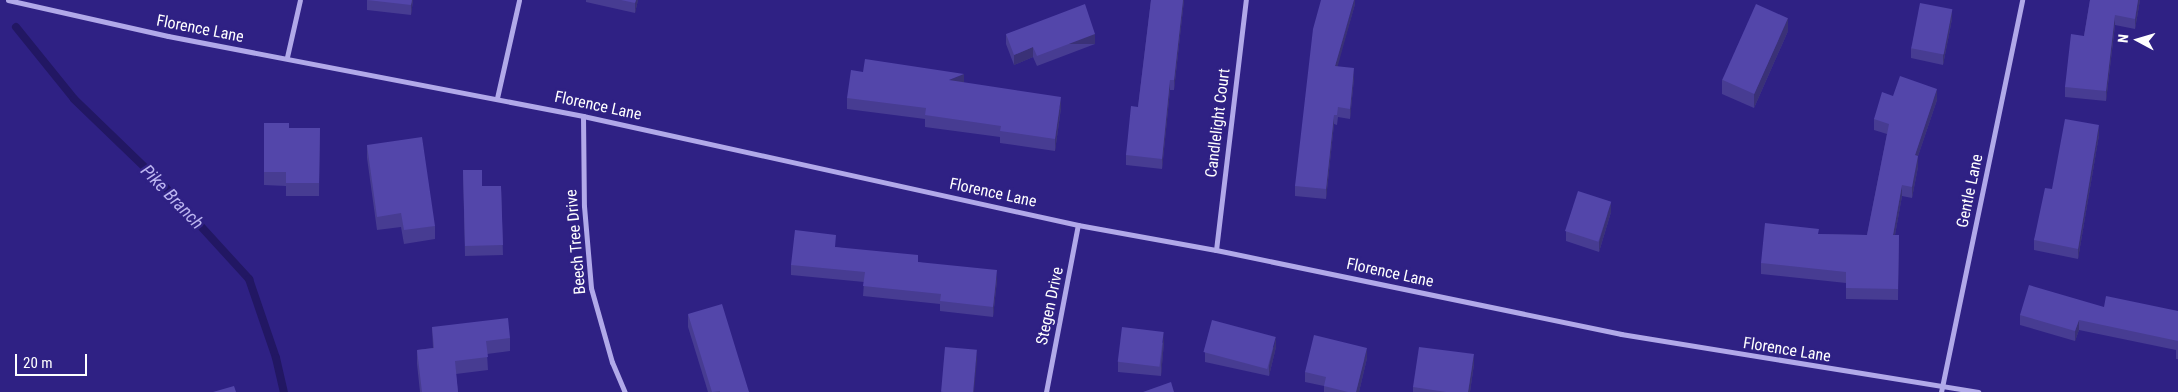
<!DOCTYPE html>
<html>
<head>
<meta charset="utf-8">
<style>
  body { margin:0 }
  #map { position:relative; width:2178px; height:392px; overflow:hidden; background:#2f2184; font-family:"Roboto Condensed",sans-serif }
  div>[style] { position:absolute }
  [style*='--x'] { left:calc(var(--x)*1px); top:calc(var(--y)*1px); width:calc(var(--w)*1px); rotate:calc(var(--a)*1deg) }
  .stream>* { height:8px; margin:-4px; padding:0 4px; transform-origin:4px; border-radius:4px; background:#221763 }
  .street>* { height:5px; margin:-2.5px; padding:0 2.5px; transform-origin:2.5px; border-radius:2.5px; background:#b1a9e9 }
  .wall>* { inset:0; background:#473c92 }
  .shaded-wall>* { inset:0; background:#3a3177; transform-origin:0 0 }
  .building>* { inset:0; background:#5346aa; transform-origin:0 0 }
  span { translate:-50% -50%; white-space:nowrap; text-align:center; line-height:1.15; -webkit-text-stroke:5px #2f2184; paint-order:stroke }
  .street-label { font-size:16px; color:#fff }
  .water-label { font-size:18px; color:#bcb5f0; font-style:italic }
  .north { position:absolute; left:2113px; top:15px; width:50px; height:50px; -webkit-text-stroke:4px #2f2184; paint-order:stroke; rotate:276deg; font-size:14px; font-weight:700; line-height:20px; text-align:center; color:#fff }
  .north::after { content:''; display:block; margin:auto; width:18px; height:22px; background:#fff; clip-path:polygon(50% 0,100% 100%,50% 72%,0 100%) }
  .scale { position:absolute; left:15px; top:354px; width:72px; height:22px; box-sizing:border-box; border:2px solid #fff; border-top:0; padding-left:6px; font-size:15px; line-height:18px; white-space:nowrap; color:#fff; -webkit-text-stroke:4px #2f2184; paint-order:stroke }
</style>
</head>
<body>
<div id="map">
  <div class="stream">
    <i style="--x:16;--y:27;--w:92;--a:51.1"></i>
    <i style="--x:74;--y:99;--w:127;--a:44"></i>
    <i style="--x:165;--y:187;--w:125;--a:47.6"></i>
    <i style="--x:249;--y:279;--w:83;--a:71.1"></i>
    <i style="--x:276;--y:358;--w:35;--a:77"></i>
  </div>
  <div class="street">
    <i style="--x:8;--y:0;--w:164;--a:12.7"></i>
    <i style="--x:168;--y:36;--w:423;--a:10.9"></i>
    <i style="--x:583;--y:116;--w:507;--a:12.42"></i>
    <i style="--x:1078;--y:225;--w:140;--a:10.3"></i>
    <i style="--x:1216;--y:250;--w:414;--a:11.7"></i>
    <i style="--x:1621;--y:334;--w:362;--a:9.2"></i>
    <i style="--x:287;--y:57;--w:58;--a:-77.2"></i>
    <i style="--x:497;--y:98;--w:100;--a:-77.3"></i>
    <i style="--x:583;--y:116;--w:90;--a:89.4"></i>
    <i style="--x:584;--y:206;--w:82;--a:85.1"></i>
    <i style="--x:591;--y:288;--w:77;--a:74.2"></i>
    <i style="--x:612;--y:362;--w:33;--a:67"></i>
    <i style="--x:1216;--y:250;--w:252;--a:-83.2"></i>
    <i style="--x:1046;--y:392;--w:170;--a:-79.2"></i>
    <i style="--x:1941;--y:392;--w:400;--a:-78.3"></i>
  </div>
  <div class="wall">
    <i style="clip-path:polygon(367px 0,413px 0,411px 15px,367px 10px)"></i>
    <i style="clip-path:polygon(586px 0,638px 0,635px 13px,586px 2px)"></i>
    <i style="clip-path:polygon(1151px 0,1184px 0,1174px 90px,1170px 90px,1162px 169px,1126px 165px,1126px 155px,1138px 107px)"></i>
    <i style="clip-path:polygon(1355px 0,1355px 4px,1337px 66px,1354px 78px,1350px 119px,1338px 117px,1337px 125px,1334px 124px,1326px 199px,1295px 196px,1295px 186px)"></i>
    <i style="clip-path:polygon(2090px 0,2140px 0,2135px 29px,2115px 25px,2106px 101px,2065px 97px,2065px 87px,2084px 36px)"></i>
    <i style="clip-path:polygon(1952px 19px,1943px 65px,1911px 58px,1911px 48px)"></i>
    <i style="clip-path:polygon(1788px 31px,1754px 108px,1722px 94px,1722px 80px)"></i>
    <i style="clip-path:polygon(1006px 34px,1095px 44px,1037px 66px,1033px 57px,1014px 65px,1006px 44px)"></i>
    <i style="clip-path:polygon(964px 83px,1061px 108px,1055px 151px,1000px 143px,1000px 137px,925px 127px,925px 119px,847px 109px,847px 98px)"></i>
    <i style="clip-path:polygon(1893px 96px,1937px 100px,1918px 156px,1918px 167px,1912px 198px,1902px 196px,1895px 235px,1899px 235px,1898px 300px,1846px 299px,1846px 283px,1761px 274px,1761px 263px,1819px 234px,1867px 235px,1887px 134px,1874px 130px,1874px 119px)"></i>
    <i style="clip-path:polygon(264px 123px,289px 128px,320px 128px,319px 196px,286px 196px,286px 186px,264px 185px)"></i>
    <i style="clip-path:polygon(2099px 135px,2078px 259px,2034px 250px,2034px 240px,2052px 189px)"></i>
    <i style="clip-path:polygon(367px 145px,435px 226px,435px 239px,404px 244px,401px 227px,377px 230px,367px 158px)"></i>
    <i style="clip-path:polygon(463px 170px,482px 186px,501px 186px,503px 255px,465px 256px)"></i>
    <i style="clip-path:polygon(1611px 212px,1599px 252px,1566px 241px,1566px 231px)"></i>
    <i style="clip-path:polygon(836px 247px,918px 262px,997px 280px,993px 317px,940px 311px,940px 304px,863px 296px,864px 282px,791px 275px,791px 265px)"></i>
    <i style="clip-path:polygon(2104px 307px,2178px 311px,2178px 359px,2176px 359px,2176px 350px,2079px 330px,2075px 341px,2020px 325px,2020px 315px)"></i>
    <i style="clip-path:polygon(688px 314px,749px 392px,708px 392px,688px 327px)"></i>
    <i style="clip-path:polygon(432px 327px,510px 338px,510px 351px,487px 354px,488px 370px,456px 374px,458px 392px,420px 392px,417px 364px,417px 350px,433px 348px)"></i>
    <i style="clip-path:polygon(1164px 342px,1161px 376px,1118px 372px,1118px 362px)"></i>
    <i style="clip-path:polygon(1276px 347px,1269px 376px,1205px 362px,1205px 352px)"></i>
    <i style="clip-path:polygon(1367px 358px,1359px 392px,1324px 392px,1324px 386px,1305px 382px,1305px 372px)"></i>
    <i style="clip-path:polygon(1474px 364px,1470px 392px,1413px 392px,1413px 387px)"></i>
  </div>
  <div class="shaded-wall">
    <i style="clip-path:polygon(412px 0,413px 0,411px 15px,411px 5px)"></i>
    <i style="clip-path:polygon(636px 0,638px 0,635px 13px,635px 3px)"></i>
    <i style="clip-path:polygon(1183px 0,1184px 0,1174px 90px,1174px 80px)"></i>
    <i style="clip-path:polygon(1354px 0,1355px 0,1355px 4px,1335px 76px,1335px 66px)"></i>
    <i style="clip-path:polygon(2138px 0,2140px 0,2135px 29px,2135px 19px)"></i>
    <i style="clip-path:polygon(1952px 9px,1952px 19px,1943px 65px,1943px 55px)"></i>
    <i style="clip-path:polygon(2115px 15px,2115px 25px,2106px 101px,2106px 91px)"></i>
    <i style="clip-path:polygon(1788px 18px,1788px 31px,1754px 108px,1754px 94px)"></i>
    <i style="left:1095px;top:34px;width:10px;height:62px;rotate:90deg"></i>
    <i style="clip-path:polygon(1033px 47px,1033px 57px,1014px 65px,1014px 55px)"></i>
    <i style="clip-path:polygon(1354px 68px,1354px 78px,1350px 119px,1350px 109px)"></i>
    <i style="clip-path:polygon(964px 74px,964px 85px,949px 80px)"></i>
    <i style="clip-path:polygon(1170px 80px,1170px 90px,1162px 169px,1162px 159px)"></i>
    <i style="clip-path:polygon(1937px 89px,1937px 100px,1918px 156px,1918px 167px,1912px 198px,1912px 187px,1915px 155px)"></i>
    <i style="clip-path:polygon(1061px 97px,1061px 108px,1055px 151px,1055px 139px)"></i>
    <i style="clip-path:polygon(1334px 115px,1334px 124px,1326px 199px,1326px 189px)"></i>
    <i style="clip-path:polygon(2099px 125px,2099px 135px,2078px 259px,2078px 249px)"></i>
    <i style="clip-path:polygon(1902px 185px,1902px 196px,1893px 246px,1893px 235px)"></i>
    <i style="clip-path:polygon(1611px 202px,1611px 212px,1599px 252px,1599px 242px)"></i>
    <i style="clip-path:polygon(997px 270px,997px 280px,993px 317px,993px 307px)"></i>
    <i style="clip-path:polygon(2079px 320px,2079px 330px,2075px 341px,2075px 331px)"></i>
    <i style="clip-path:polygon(1164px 332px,1164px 342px,1161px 376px,1161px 366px)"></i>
    <i style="clip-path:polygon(1276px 337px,1276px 347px,1269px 376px,1269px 366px)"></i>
    <i style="clip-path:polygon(1367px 348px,1367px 358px,1359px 392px,1356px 392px)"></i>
    <i style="clip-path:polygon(977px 350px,977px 360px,974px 392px,973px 392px)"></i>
    <i style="clip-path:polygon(1474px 354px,1474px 364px,1470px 392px,1468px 392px)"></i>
  </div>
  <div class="building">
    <i style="clip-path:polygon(367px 0,412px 0,411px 5px)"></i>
    <i style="clip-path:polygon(621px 0,636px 0,635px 3px)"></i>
    <i style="clip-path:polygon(1151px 0,1183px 0,1174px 80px,1170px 80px,1162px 159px,1126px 155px,1131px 106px,1138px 107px)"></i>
    <i style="clip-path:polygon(1321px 0,1354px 0,1335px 66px,1354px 68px,1350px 109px,1338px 107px,1337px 115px,1334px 115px,1326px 189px,1295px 186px,1313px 29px)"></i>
    <i style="clip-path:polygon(2090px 0,2138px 0,2135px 19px,2115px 15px,2106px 91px,2065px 87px,2071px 34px,2084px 36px)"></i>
    <i style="left:1920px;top:3px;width:33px;height:46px;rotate:11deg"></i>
    <i style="clip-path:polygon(1085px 4px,1095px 34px,1037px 56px,1033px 47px,1014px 55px,1006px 34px)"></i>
    <i style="left:1756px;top:4px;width:35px;height:83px;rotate:24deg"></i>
    <i style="clip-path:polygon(865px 59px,964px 74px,949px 80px,1061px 97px,1055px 139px,1000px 131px,1001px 126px,925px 115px,926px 108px,847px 98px,851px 70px,863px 72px)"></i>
    <i style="clip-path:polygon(1900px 76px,1937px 89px,1915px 155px,1918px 156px,1912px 187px,1902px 185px,1893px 235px,1899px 235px,1898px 289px,1846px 288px,1846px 272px,1761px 263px,1765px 223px,1819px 229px,1818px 234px,1867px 235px,1889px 124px,1874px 119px,1882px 92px,1893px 96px)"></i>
    <i style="clip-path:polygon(2065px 119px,2099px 125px,2078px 249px,2034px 240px,2045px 188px,2052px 189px)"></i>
    <i style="clip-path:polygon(264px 123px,289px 123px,289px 128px,320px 128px,319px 183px,286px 183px,286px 172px,264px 172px)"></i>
    <i style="clip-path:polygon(422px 137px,435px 226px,404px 230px,401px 213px,377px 217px,367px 145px)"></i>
    <i style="clip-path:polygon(463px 170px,482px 170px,482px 186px,501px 186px,503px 245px,465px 246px)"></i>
    <i style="left:1578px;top:191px;width:35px;height:42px;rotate:18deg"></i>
    <i style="clip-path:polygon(795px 230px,836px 235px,835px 247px,918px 255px,918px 262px,997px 270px,993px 307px,940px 301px,941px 294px,863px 286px,865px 272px,791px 265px)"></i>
    <i style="clip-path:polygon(2029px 285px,2104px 307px,2106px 296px,2178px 311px,2178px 341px,2079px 320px,2075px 331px,2020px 315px)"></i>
    <i style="clip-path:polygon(722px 304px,749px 392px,720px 392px,720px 391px,712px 392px,688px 314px)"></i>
    <i style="clip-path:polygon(508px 318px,510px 338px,486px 341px,488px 357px,455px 361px,458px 392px,422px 392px,417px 350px,434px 348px,432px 327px)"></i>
    <i style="left:1212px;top:320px;width:66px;height:33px;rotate:15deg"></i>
    <i style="left:1122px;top:327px;width:42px;height:35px;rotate:7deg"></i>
    <i style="clip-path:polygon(1314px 335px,1367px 348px,1356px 392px,1348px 392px,1324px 386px,1326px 377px,1305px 372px)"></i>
    <i style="left:945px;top:347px;width:32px;height:45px;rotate:5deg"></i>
    <i style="clip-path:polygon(1419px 347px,1474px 354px,1468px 392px,1446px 392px,1413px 387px)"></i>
    <i style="clip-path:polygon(1171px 382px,1174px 392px,1143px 392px)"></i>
    <i style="clip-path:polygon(234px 386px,236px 392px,213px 392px)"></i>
  </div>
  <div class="street-label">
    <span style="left:200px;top:29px;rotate:11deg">Florence Lane</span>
    <span style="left:598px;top:106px;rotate:12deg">Florence Lane</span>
    <span style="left:1218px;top:123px;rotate:-83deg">Candlelight Court</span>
    <span style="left:1970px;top:191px;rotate:-78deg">Gentle Lane</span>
    <span style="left:993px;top:193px;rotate:12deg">Florence Lane</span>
    <span style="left:576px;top:242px;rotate:-95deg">Beech Tree Drive</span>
    <span style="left:1390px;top:273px;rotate:12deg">Florence Lane</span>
    <span style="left:1050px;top:306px;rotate:-78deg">Stegen Drive</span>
    <span style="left:1787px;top:350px;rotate:9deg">Florence Lane</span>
  </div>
  <div class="water-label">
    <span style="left:172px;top:197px;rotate:46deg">Pike Branch</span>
  </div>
  <div class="north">N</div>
  <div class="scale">20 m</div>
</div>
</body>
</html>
